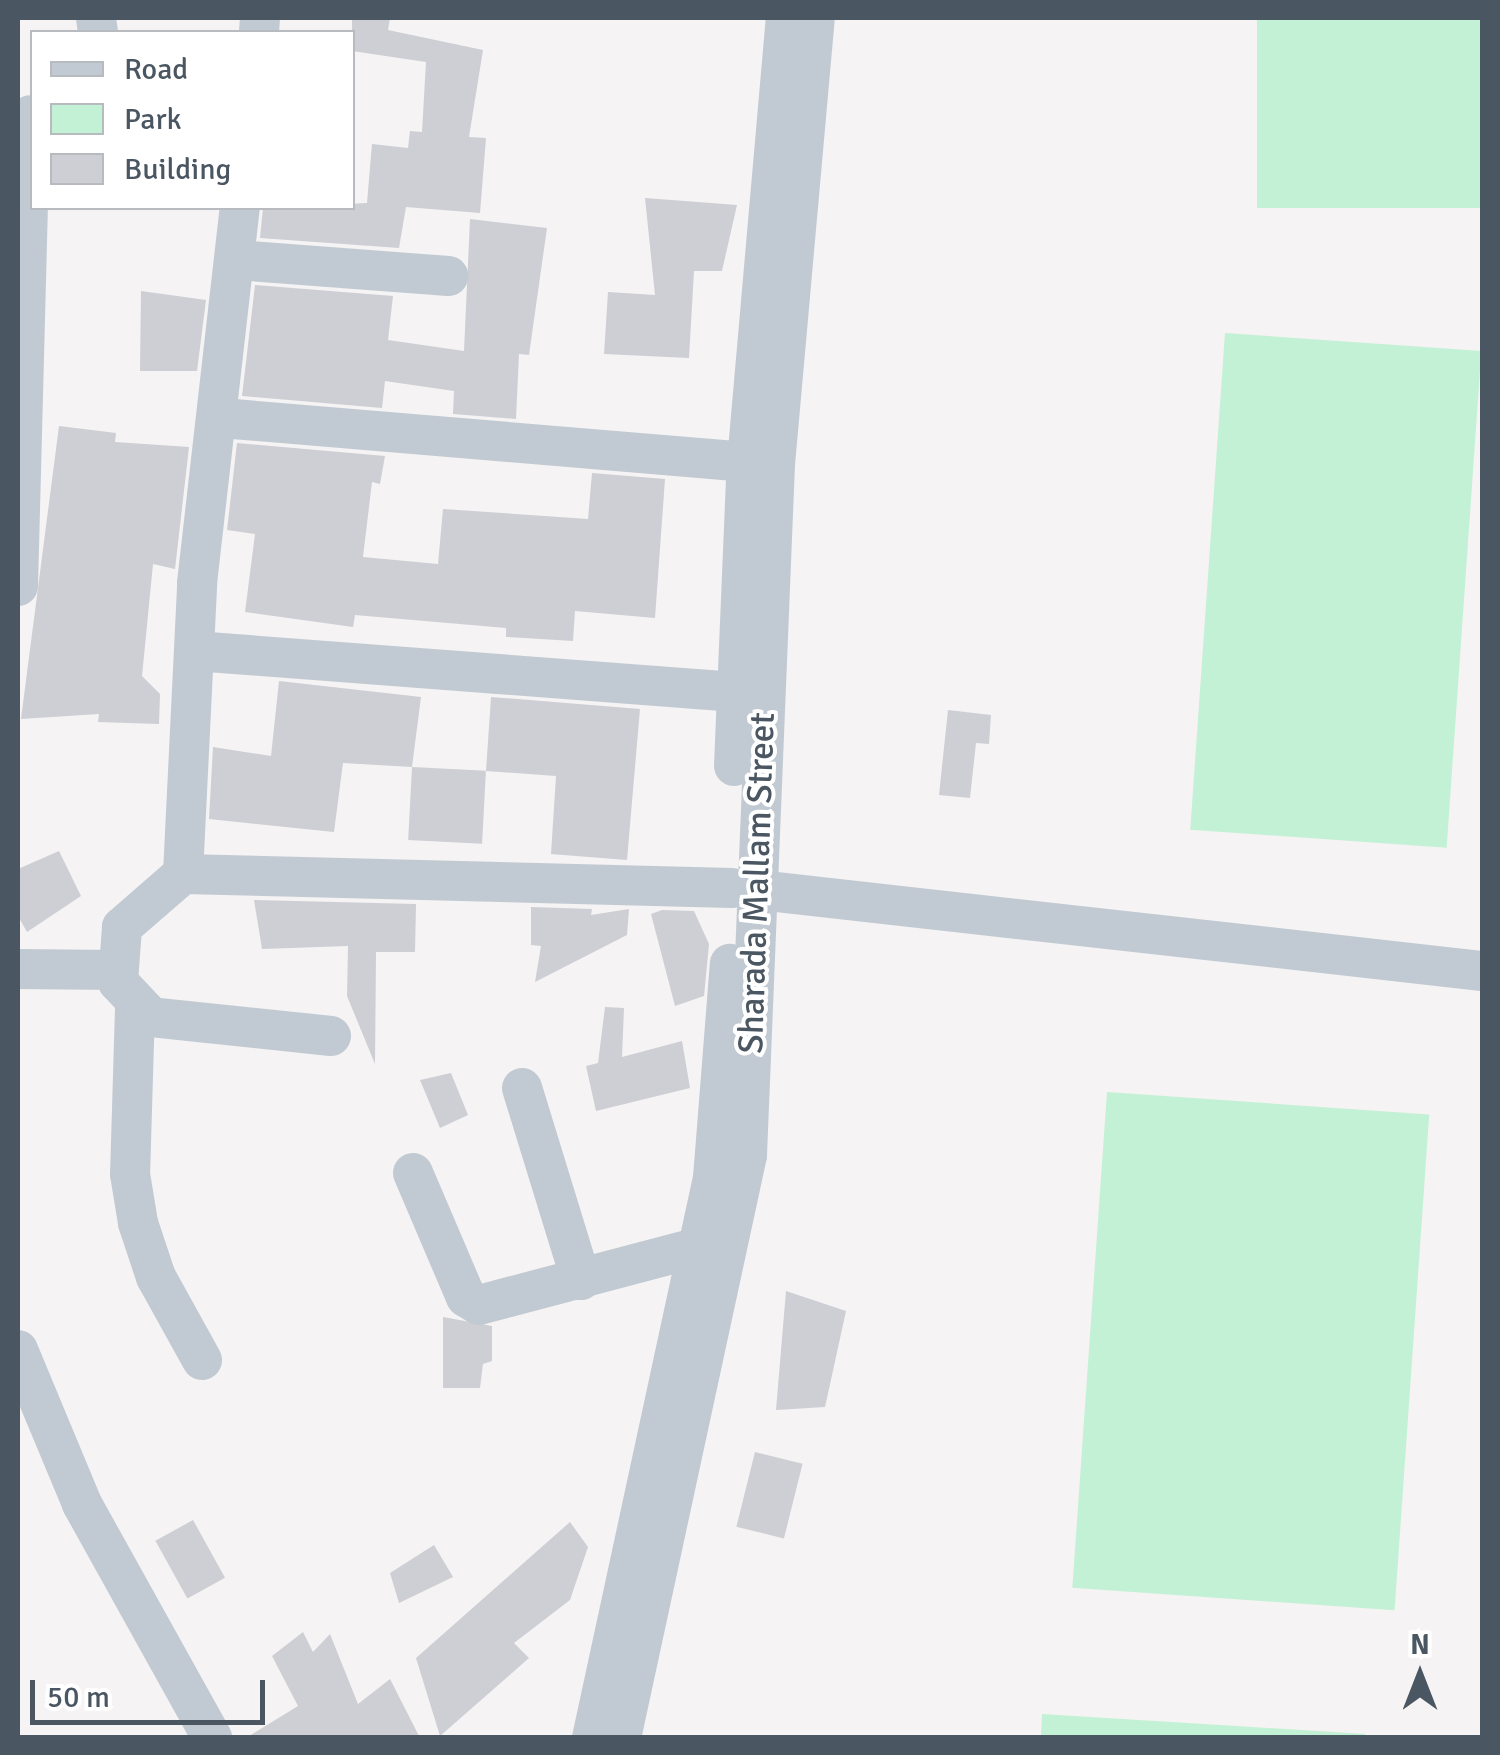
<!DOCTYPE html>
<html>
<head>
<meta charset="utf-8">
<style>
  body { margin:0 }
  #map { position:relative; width:1500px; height:1755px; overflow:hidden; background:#f5f3f3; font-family:Signika,sans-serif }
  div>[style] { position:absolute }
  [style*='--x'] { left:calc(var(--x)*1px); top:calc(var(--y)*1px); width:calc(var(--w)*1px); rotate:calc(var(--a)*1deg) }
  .green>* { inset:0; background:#c3f1d5; transform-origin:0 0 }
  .building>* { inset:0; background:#cdcfd5; transform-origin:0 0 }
  .minor>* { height:40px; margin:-20px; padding:0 20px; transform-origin:20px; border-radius:20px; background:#c1cad2 }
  span { translate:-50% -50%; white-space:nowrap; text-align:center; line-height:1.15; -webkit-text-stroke:8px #fff; paint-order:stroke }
  .street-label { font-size:35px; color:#4a5661 }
  .frame { position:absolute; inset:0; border:20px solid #4a5661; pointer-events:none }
  .legend { position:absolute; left:30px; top:30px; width:325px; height:180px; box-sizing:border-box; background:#fff; border:2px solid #b7bbc0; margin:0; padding:12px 18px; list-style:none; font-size:30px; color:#4a5661 }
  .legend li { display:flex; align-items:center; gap:20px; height:50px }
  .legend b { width:50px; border:2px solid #b7bbc0 }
  .north { position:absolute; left:1370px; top:1625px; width:100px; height:100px; -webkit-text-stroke:8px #fff; paint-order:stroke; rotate:0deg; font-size:28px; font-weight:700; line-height:40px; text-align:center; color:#4a5661 }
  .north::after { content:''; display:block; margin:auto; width:35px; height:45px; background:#4a5661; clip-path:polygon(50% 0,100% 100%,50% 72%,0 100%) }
  .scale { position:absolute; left:30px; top:1680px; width:235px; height:45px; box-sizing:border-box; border:5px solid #4a5661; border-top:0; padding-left:12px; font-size:30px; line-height:35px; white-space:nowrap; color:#4a5661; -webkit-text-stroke:8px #fff; paint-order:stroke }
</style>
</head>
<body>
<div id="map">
  <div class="green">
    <i style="left:1257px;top:18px;width:225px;height:190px"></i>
    <i style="left:1225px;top:333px;width:257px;height:498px;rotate:4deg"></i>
    <i style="left:1107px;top:1092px;width:323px;height:497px;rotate:4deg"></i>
    <i style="clip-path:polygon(1042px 1714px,1365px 1734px,1364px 1737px,1041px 1737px)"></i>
  </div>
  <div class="building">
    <i style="clip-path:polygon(352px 18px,390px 18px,388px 30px,483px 50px,469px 137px,486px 138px,480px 213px,406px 207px,399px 248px,260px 238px,263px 208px,367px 203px,372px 144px,408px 148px,410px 131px,422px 132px,426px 62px,352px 51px)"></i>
    <i style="clip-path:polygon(645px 198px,737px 205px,722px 271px,694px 271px,689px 358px,604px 354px,608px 292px,655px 295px)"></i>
    <i style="clip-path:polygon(470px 219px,547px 228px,529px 355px,519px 354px,516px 419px,453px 414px,454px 391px,385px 381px,382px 408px,242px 396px,255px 285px,393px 296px,388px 340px,464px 351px)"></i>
    <i style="clip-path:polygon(141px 291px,206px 300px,197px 371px,140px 371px)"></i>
    <i style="clip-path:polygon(59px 426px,116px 433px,115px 442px,189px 447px,175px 569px,153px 564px,142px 676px,160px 694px,159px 724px,98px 722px,99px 714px,21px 719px)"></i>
    <i style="clip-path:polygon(237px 443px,385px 456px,380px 484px,372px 482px,363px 557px,438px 564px,443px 509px,588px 519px,592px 473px,665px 479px,655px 618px,575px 611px,573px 641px,506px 637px,506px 628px,355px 615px,353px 627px,245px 612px,255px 534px,227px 530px)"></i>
    <i style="clip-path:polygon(279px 681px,421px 697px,412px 767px,343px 763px,334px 832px,209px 819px,213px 747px,271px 756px)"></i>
    <i style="clip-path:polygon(491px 697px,640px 709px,627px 860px,551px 854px,556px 776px,486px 771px)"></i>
    <i style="clip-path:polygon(948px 710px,991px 715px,989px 744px,976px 743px,970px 798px,939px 795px)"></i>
    <i style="left:412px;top:767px;width:74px;height:73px;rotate:3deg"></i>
    <i style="clip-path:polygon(59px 851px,81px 896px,27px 932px,18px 916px,18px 869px)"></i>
    <i style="clip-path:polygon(254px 900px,416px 904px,415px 952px,376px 952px,375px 1064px,347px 996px,348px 946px,262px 949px)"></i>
    <i style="clip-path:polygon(531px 907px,592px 909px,591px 915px,629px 909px,627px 935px,535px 982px,541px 946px,531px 945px)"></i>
    <i style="clip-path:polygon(662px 910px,694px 911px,709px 944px,704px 996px,675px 1006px,651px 914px)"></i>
    <i style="clip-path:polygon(605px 1007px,624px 1008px,622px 1057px,682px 1041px,690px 1088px,596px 1111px,586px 1066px,598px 1063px)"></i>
    <i style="clip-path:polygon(451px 1073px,468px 1115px,440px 1128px,420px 1080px)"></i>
    <i style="clip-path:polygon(786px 1291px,846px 1311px,825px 1407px,776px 1410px)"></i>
    <i style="clip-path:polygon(443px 1317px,492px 1326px,492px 1361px,483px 1364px,480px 1388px,443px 1388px)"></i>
    <i style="left:755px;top:1452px;width:49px;height:77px;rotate:14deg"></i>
    <i style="left:193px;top:1520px;width:66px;height:43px;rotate:61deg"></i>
    <i style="clip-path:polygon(570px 1522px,588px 1547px,570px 1600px,514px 1643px,529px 1658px,440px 1736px,416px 1658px)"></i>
    <i style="clip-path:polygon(434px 1545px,453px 1577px,399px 1603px,390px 1573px)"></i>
    <i style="clip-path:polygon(303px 1632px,313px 1652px,330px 1634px,358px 1704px,390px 1679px,420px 1738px,246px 1738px,298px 1706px,272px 1656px)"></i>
  </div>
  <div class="minor">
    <i style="--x:96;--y:18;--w:14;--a:82"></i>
    <i style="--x:259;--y:32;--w:14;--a:-86"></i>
    <i style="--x:236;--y:260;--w:213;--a:4.3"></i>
    <i style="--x:221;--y:418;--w:528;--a:4.78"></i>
    <i style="--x:18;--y:586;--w:471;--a:-88.5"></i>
    <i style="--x:195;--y:651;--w:542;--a:4.34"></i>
    <i style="--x:734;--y:766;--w:304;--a:-87.6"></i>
    <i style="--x:747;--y:462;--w:446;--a:-85"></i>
    <i style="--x:183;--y:874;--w:291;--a:-87.2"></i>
    <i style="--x:197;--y:583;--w:377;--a:-83.5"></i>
    <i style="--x:758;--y:890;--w:729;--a:6.38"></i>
    <i style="--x:18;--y:969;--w:97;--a:0.6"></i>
    <i style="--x:135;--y:1008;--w:166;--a:91.7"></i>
    <i style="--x:130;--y:1174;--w:50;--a:80.7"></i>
    <i style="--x:138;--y:1223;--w:57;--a:71.6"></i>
    <i style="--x:156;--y:1277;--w:95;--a:61"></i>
    <i style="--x:331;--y:1036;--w:181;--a:-174"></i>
    <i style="--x:151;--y:1017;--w:48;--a:-133.3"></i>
    <i style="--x:118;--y:982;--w:55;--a:-85.8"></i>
    <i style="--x:122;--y:927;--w:81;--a:-41"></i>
    <i style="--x:183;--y:874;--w:549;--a:1.46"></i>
    <i style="--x:522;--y:1088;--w:201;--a:72.9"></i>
    <i style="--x:413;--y:1173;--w:135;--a:66.9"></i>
    <i style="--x:466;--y:1297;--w:15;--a:32"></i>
    <i style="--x:479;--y:1305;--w:228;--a:-14.8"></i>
    <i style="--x:18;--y:1350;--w:167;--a:67.4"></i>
    <i style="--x:82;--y:1504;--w:268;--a:60.9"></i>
    <i style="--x:592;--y:1738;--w:573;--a:-77.81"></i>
    <i style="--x:713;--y:1178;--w:215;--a:-85.5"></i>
    <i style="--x:621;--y:1738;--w:596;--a:-77.8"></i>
    <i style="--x:747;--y:1155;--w:692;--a:-87.68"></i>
    <i style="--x:775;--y:464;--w:448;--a:-84.9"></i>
  </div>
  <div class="street-label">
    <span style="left:757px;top:883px;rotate:-88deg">Sharada Mallam Street</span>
  </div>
  <div class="frame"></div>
  <ul class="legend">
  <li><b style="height:12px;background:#c1cad2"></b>Road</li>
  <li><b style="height:28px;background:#c3f1d5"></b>Park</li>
  <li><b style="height:28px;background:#cdcfd5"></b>Building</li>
  </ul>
  <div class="north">N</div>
  <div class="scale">50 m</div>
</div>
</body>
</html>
